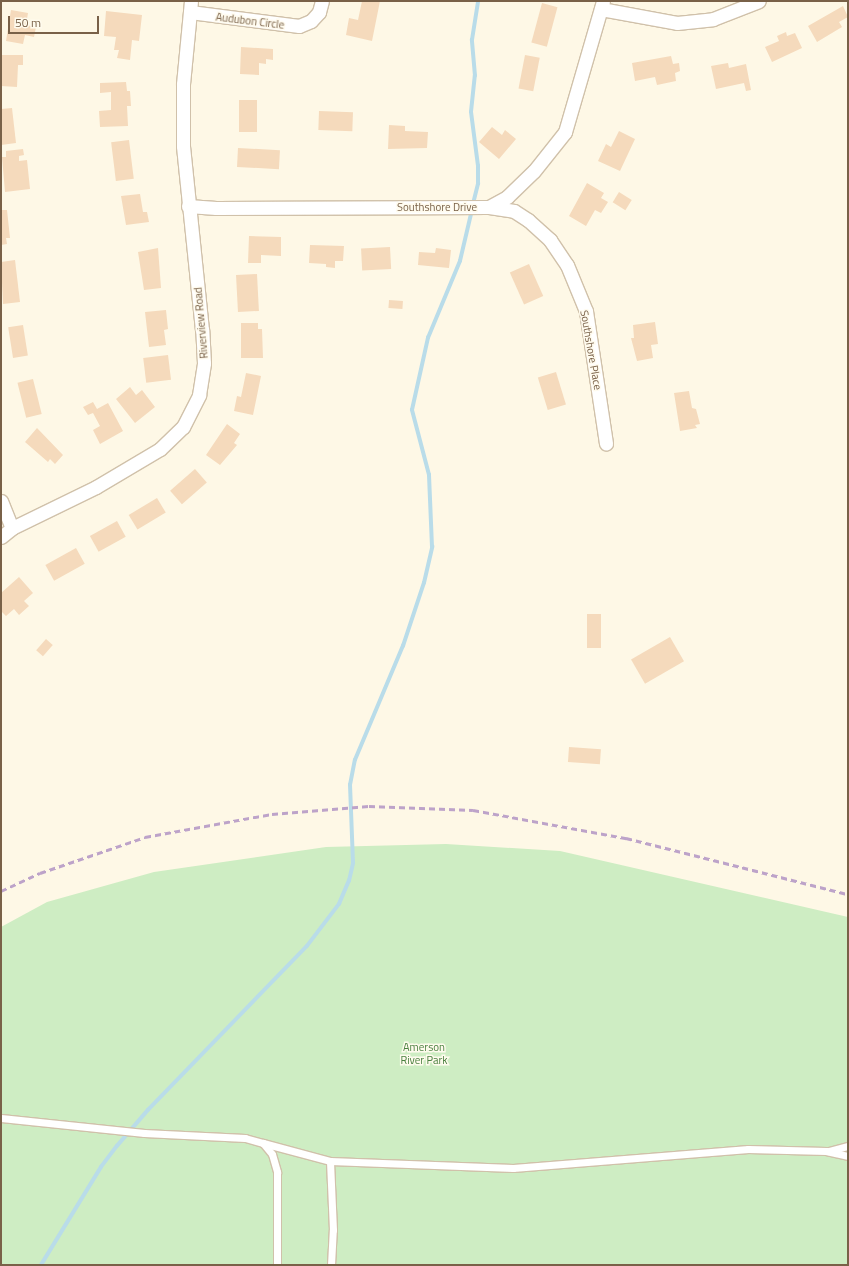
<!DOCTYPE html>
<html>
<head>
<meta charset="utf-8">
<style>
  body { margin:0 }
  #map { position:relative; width:849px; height:1266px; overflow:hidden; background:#fef8e6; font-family:"Titillium Web",sans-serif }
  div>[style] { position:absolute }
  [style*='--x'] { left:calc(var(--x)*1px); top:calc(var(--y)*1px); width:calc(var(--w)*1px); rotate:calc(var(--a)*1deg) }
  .green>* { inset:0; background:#ceedc3 }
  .stream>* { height:3.5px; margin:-1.75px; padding:0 1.75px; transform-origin:1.75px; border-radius:1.75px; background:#b9dce9 }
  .building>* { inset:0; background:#f5dabc; transform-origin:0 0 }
  .roads { filter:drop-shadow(1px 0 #d0c1aa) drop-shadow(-1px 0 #d0c1aa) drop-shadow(0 1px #d0c1aa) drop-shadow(0 -1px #d0c1aa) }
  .lane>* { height:7px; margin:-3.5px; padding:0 3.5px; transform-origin:3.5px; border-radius:3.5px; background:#fff }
  .street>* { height:13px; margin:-6.5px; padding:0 6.5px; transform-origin:6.5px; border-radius:6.5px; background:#fff }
  .rail>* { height:3px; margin-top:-1.5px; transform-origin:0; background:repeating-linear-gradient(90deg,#bda3c9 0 6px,transparent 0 10px) }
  span { translate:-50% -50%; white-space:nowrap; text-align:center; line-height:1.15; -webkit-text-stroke:3px #fffbee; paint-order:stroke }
  .street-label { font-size:11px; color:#796148 }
  .park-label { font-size:11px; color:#4a803f }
  .frame { position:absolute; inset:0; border:2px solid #796148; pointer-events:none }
  .scale { position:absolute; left:8px; top:16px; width:91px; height:18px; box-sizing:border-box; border:2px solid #796148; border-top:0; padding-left:5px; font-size:12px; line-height:14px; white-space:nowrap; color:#796148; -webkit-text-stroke:3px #fffbee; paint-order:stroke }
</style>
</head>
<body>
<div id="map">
  <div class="green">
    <i style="clip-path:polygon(446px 844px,560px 851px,848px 917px,848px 1265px,1px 1265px,1px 927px,47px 902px,154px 872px,326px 847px)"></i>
  </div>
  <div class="stream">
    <i style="--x:473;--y:204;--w:21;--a:-76"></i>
    <i style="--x:478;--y:184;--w:18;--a:-90"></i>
    <i style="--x:478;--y:166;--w:54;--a:-97.4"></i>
    <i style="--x:471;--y:112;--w:36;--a:-84"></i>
    <i style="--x:475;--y:76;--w:36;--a:-95"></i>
    <i style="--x:472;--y:40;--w:39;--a:-81"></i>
    <i style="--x:41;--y:1265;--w:115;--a:-58.5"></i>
    <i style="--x:101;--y:1167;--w:26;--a:-53"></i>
    <i style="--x:117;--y:1146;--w:48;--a:-49.3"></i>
    <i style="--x:148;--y:1110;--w:228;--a:-45.9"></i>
    <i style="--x:307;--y:946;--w:53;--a:-52.7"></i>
    <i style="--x:339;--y:904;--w:25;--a:-67"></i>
    <i style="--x:349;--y:881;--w:18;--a:-77"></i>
    <i style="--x:353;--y:863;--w:78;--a:-92.2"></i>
    <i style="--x:350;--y:785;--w:25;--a:-79"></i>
    <i style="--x:355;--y:760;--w:124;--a:-67.2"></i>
    <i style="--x:403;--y:646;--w:66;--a:-71.6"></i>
    <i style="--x:424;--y:583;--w:37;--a:-77"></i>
    <i style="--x:432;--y:547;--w:72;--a:-92.4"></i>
    <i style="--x:429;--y:475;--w:67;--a:-104.7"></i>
    <i style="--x:412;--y:410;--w:74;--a:-77.5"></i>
    <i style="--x:428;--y:338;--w:83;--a:-67.4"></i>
    <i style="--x:460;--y:261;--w:52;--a:-76.8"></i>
  </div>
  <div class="building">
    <i style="clip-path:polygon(362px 1px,380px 1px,372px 41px,346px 35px,349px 18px,358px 20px)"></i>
    <i style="left:542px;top:3px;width:16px;height:41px;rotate:15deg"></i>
    <i style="clip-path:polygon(843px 6px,848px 17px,839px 22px,842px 27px,817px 42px,808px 26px)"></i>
    <i style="clip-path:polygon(11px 10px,28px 13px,26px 25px,36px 27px,34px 37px,25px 35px,23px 44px,6px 41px)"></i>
    <i style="clip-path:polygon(106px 11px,142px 15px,139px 41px,132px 40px,130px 60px,117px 58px,119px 50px,114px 50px,116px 37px,104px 36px)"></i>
    <i style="clip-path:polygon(786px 32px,787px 36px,795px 33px,802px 48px,772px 62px,765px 47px,779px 41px,777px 36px)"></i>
    <i style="clip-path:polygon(241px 47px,273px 49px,273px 60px,266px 59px,266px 64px,259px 63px,259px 75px,240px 74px)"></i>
    <i style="clip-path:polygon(2px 55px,23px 55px,23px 65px,18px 65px,17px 87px,1px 86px)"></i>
    <i style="left:525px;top:55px;width:15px;height:34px;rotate:11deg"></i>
    <i style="clip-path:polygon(671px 56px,673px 64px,679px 63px,680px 71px,675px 73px,676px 81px,657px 85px,655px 77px,635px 81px,632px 63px)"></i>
    <i style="clip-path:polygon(728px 63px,729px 68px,746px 64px,751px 90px,746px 91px,744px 83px,716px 89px,711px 66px)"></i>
    <i style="clip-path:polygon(126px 82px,127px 91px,130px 91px,131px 106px,127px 106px,128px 126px,100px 127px,99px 111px,111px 110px,111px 92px,100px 93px,100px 83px)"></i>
    <i style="left:239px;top:100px;width:18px;height:32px"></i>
    <i style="clip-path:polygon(12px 108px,16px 143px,1px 145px,1px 109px)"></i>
    <i style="left:319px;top:111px;width:34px;height:19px;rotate:2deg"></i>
    <i style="clip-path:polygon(389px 125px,405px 126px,405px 131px,428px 132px,427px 148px,388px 149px)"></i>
    <i style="clip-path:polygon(492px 127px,502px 135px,505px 130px,516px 139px,499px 159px,479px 142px)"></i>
    <i style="clip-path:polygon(619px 131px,635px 139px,620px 171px,598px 161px,606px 144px,611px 147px)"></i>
    <i style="left:129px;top:140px;width:39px;height:18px;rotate:83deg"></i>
    <i style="left:238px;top:148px;width:42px;height:19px;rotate:3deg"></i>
    <i style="clip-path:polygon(23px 149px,24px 155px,19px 156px,19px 161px,27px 160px,30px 189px,5px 192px,2px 157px,6px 157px,6px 151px)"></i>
    <i style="clip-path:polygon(587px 183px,604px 193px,601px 198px,608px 202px,601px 213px,595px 210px,586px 226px,569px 216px)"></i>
    <i style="left:619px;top:192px;width:15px;height:12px;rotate:32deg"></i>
    <i style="clip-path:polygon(140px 194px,143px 212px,147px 212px,149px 222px,126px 225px,121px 196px)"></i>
    <i style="clip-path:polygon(1px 210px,7px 210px,10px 238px,6px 238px,7px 244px,1px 245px)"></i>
    <i style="clip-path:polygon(249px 236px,281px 237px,281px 256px,261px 255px,261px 263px,248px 263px)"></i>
    <i style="clip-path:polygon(310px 245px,344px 246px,343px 261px,335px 261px,335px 268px,326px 267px,326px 264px,309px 263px)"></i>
    <i style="left:390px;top:247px;width:22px;height:29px;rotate:87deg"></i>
    <i style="clip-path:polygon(158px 248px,161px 288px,144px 290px,138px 252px)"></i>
    <i style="clip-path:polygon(436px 248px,451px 250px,449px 268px,418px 265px,419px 252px,435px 253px)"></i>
    <i style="clip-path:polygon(15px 260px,20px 302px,3px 304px,1px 262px)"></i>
    <i style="left:529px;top:264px;width:35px;height:21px;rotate:66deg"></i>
    <i style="left:257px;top:274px;width:37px;height:21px;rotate:87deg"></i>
    <i style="left:389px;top:300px;width:14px;height:8px;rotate:4deg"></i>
    <i style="clip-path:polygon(166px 310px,168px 329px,164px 330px,166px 345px,149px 347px,145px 312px)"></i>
    <i style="clip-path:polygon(655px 322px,658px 344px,651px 345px,653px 358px,637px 361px,631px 338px,634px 338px,633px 325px)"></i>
    <i style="clip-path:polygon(241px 323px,258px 323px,258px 329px,262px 329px,263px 358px,241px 358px)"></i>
    <i style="left:23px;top:325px;width:31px;height:15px;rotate:81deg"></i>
    <i style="left:168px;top:355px;width:25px;height:25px;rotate:83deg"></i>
    <i style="left:556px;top:372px;width:34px;height:19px;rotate:73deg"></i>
    <i style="clip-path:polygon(246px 373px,261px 376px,253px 415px,234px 411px,237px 396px,241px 397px)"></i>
    <i style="left:33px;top:379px;width:36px;height:16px;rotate:76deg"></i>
    <i style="clip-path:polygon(130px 387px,136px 395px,142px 390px,155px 407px,135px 423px,116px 399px)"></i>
    <i style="clip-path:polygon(689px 391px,692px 408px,696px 409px,700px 424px,695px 425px,697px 428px,680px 431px,674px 393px)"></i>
    <i style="clip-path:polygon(93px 402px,97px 409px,108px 403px,123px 431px,100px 444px,93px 430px,100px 426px,93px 413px,88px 415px,83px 407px)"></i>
    <i style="clip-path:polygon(227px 424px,240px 434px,234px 443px,237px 445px,220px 465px,206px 455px)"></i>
    <i style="clip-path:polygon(37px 428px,63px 455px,55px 464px,50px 459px,48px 462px,25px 442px)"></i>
    <i style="left:195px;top:469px;width:18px;height:33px;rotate:49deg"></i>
    <i style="left:157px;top:498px;width:17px;height:33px;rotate:59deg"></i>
    <i style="left:117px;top:521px;width:18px;height:31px;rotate:61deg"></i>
    <i style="left:76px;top:548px;width:18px;height:35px;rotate:61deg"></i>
    <i style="clip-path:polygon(19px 577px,33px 593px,24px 601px,29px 606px,19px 615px,14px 609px,6px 616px,1px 611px,1px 593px)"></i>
    <i style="left:587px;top:614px;width:14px;height:34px"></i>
    <i style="left:670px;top:637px;width:28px;height:45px;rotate:60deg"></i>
    <i style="left:46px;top:639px;width:9px;height:15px;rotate:41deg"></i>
    <i style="left:569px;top:747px;width:32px;height:15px;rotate:4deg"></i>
  </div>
  <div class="roads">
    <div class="lane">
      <i style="--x:1;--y:1118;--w:144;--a:6"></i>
      <i style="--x:144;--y:1133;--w:101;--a:2.8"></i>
      <i style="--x:245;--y:1138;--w:19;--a:16"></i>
      <i style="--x:263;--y:1143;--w:14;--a:51"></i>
      <i style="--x:272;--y:1154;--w:19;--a:74"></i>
      <i style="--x:277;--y:1172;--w:93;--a:90"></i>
      <i style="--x:263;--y:1143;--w:69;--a:15"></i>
      <i style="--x:829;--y:1151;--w:20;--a:-15"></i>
      <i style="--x:331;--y:1265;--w:35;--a:-87"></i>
      <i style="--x:333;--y:1230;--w:69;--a:-92.5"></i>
      <i style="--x:330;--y:1161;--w:183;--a:2.2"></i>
      <i style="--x:513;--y:1168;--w:236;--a:-4.6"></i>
      <i style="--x:748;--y:1149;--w:78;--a:1.5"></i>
      <i style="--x:826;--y:1151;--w:23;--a:13"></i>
    </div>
    <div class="street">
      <i style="--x:601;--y:9;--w:77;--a:10.4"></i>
      <i style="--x:677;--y:23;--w:36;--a:-6"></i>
      <i style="--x:713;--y:19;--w:49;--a:-21.4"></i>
      <i style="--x:190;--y:12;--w:110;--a:7.3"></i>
      <i style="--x:299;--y:26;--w:13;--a:-23"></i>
      <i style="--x:311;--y:21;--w:12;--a:-48"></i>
      <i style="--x:319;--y:12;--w:11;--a:-75"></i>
      <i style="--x:188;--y:206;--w:28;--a:4"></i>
      <i style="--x:216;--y:208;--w:273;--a:-0.2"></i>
      <i style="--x:489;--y:207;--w:21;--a:-29"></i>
      <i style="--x:507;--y:197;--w:37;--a:-44"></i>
      <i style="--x:534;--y:171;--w:50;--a:-51.5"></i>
      <i style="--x:565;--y:132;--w:136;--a:-73.8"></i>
      <i style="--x:489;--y:207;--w:25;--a:9"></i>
      <i style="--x:514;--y:211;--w:17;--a:33"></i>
      <i style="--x:528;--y:220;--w:30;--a:42"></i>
      <i style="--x:550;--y:240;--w:30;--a:56"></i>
      <i style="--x:567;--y:265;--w:50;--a:67.6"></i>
      <i style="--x:586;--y:311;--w:134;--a:81.4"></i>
      <i style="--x:1;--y:501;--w:29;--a:68"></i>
      <i style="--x:1;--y:537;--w:14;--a:-39"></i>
      <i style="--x:12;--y:528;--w:93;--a:-26"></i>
      <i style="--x:96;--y:487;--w:74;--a:-30.7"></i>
      <i style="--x:160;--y:449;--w:32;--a:-44"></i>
      <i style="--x:183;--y:427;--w:36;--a:-63"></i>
      <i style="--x:199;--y:395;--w:32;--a:-81"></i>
      <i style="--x:204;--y:363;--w:33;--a:-93"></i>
      <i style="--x:202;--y:330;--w:185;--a:-95.9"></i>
      <i style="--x:183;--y:146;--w:62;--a:-90"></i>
      <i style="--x:183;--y:84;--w:83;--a:-84.5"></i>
    </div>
  </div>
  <div class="rail">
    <i style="--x:1;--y:891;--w:43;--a:-24.8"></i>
    <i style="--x:40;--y:873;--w:111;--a:-18.9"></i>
    <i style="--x:145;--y:837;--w:129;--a:-10.3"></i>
    <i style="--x:272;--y:814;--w:97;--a:-4.7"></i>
    <i style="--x:369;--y:806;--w:104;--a:2.2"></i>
    <i style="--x:473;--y:810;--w:156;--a:10.4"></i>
    <i style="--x:626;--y:838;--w:229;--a:14.2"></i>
  </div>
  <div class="street-label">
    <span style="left:250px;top:21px;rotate:7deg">Audubon Circle</span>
    <span style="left:437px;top:207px">Southshore Drive</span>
    <span style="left:201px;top:323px;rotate:-95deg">Riverview Road</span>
    <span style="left:591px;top:350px;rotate:80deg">Southshore Place</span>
  </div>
  <div class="park-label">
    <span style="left:424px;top:1054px">Amerson<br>River Park</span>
  </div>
  <div class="frame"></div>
  <div class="scale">50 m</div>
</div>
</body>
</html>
